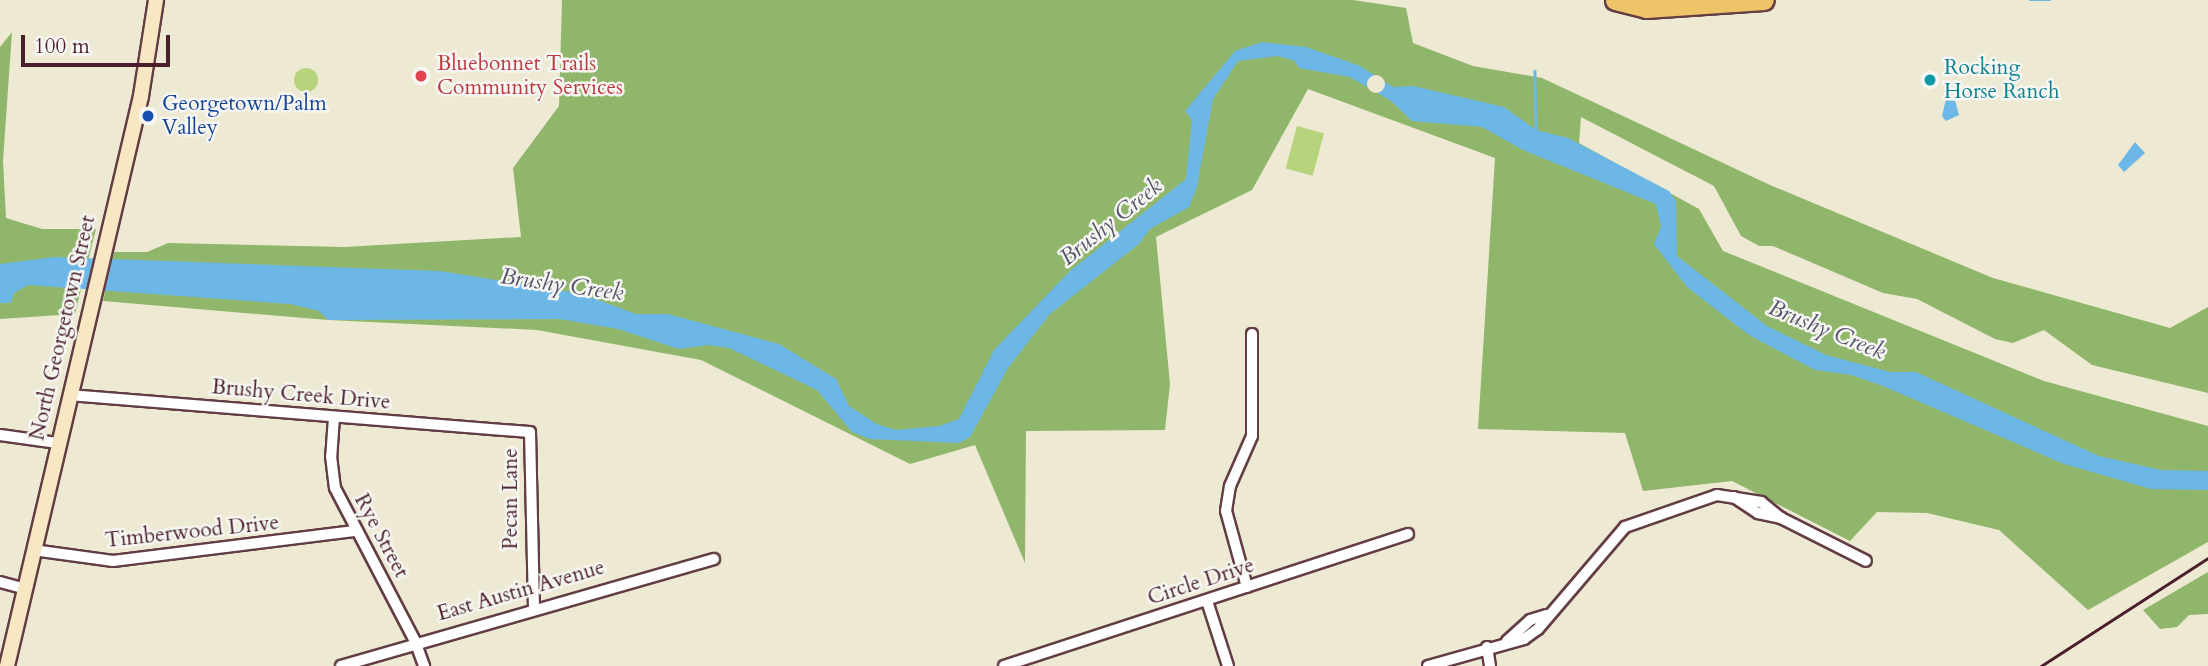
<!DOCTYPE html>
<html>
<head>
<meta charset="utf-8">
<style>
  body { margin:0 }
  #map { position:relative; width:2208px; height:666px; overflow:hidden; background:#eee9d2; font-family:Cardo,serif }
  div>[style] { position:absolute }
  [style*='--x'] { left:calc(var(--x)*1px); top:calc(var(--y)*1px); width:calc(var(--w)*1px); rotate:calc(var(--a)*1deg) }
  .green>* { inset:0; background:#b5d47b; transform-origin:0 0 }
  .round { border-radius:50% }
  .forest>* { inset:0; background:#90b66b }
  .water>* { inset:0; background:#6db7e6 }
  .pier>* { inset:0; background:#eee9d2 }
  .stream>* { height:2.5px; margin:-1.25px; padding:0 1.25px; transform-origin:1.25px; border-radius:1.25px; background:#6db7e6 }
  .roads { filter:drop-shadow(2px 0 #633d44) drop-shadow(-2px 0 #633d44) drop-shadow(0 2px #633d44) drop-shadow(0 -2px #633d44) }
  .street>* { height:10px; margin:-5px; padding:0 5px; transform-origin:5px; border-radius:5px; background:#fff }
  .secondary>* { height:14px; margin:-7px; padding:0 7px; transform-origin:7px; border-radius:7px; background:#f8e7c3 }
  .highway>* { height:19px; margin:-9.5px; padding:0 9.5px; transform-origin:9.5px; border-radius:9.5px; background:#eec469 }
  .rail>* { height:2.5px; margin:-1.25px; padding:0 1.25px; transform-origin:1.25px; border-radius:1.25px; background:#4a1f2b }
  .dots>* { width:19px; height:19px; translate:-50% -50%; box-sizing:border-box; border:4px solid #f6f6f2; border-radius:50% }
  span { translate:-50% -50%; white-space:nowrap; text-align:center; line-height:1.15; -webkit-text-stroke:5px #f6f6f2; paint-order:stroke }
  .health-label { font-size:21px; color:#be3a42 }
  .left { translate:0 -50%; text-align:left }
  .culture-label { font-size:21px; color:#0d838f }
  .transit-label { font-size:21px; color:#164399 }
  .street-label { font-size:21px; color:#4a1f2b }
  .water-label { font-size:23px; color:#56546c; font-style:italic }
  .scale { position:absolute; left:21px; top:35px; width:149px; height:32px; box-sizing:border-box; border:4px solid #4a1f2b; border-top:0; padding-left:9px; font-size:21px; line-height:24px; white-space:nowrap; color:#4a1f2b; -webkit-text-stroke:5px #f6f6f2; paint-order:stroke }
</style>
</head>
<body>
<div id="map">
  <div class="green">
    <i class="round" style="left:294px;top:68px;width:24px;height:24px"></i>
    <i style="left:1297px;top:126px;width:28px;height:44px;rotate:15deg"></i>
  </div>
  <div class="forest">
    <i style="clip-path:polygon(562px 0,1353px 0,1406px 8px,1413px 43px,1473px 66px,1542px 78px,1770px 185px,1993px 278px,2170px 328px,2208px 307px,2208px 393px,2092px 365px,2044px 330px,2013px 343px,1995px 339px,1917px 299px,1883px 293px,1773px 246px,1759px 246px,1741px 236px,1714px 186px,1581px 117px,1579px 143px,1699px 209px,1723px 251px,2044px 381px,2208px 426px,2208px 542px,2088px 610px,1999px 530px,1927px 513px,1877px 512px,1850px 541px,1732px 481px,1643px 491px,1625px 433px,1478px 429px,1495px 158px,1308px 89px,1252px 190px,1156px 237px,1170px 384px,1165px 430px,1026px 431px,1025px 563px,975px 445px,910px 464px,701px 360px,537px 330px,328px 320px,103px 301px,114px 252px,147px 252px,168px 243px,344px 247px,521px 237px,513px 168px,559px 106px)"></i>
    <i style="clip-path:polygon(12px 32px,3px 161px,6px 218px,42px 229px,96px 229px,75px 314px,0 319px,0 47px)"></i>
    <i style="clip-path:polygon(2208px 572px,2208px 614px,2189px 615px,2177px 627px,2160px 629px,2143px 610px)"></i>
  </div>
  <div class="water">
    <i style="clip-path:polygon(1262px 42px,1306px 47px,1360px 66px,1393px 87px,1413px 86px,1504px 107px,1536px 130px,1568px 138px,1669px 191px,1676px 201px,1677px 256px,1767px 326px,1826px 355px,1890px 372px,1916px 372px,2099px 456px,2161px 470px,2208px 471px,2208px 490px,2151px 489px,2064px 464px,1883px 386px,1851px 375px,1815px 370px,1749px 335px,1687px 287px,1654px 244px,1661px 227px,1656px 204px,1523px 150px,1482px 127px,1412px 121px,1391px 101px,1350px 77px,1299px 68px,1295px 61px,1278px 56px,1238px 61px,1213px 99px,1197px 187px,1189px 207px,1150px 229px,1139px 244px,1050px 314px,1008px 368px,970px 437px,959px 443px,870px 439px,852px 432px,817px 390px,729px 348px,709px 345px,679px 349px,618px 329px,559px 319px,328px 320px,319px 311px,290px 304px,28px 285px,14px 293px,11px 303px,0 303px,0 264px,54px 257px,440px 271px,582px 294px,636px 314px,668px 314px,779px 344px,836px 379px,849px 406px,877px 424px,896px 430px,939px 426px,959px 419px,994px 350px,1070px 271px,1186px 179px,1192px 120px,1185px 111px,1235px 51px)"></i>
    <i style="clip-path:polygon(1954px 97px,1959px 115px,1946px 121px,1942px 116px,1946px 99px)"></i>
    <i style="clip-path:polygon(2135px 142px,2145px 153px,2124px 172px,2118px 165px)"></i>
  </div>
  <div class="pier">
    <i class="round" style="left:1367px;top:75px;width:18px;height:18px"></i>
  </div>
  <div class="stream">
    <i style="--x:2030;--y:0;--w:20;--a:0"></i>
    <i style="--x:1535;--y:71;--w:60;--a:89"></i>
  </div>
  <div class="roads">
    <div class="street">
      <i style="--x:69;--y:395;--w:462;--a:4.6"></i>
      <i style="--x:530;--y:432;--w:176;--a:88.7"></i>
      <i style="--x:334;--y:417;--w:39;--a:94"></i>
      <i style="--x:331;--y:456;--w:32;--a:83"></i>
      <i style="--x:335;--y:488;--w:173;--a:62.4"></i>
      <i style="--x:415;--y:641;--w:27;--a:70"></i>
      <i style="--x:0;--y:435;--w:58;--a:8"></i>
      <i style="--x:1734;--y:497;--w:29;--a:34"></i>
      <i style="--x:1758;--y:513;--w:24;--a:12"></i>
      <i style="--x:33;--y:550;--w:81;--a:7.8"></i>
      <i style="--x:113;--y:561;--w:243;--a:-7.1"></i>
      <i style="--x:0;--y:582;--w:24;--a:15"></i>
      <i style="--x:1247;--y:587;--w:79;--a:-105.4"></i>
      <i style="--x:1226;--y:511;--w:25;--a:-81"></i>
      <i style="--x:1230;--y:486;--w:55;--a:-66.3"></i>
      <i style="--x:1252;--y:436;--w:102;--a:-90"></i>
      <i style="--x:1207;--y:601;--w:68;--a:72.1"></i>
      <i style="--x:1507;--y:641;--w:31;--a:-42"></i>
      <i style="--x:1530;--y:620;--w:17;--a:-17"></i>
      <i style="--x:1487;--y:647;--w:19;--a:81"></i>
      <i style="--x:341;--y:666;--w:388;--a:-16"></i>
      <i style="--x:1004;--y:666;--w:425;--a:-18.1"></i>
      <i style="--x:1428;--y:666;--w:100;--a:-15.7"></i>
      <i style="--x:1524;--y:639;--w:17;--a:-36"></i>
      <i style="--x:1538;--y:629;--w:134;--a:-49.5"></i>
      <i style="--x:1625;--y:527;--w:97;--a:-19.2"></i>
      <i style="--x:1717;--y:495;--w:45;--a:9"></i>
      <i style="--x:1761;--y:502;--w:26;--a:39"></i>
      <i style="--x:1781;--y:518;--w:95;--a:26.8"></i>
    </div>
    <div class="secondary">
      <i style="--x:7;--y:666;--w:586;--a:-76.77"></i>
      <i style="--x:141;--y:96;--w:97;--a:-81.1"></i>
    </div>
    <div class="highway">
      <i style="--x:1615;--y:0;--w:32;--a:14"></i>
      <i style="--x:1646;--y:8;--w:118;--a:-3.9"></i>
    </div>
  </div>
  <div class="rail">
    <i style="--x:2041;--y:666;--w:199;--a:-32.9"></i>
  </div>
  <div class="dots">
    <i style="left:421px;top:76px;background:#e0444e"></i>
    <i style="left:1930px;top:80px;background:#0f9aa8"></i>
    <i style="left:148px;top:116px;background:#1a4fb4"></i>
  </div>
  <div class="health-label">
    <span class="left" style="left:437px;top:76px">Bluebonnet Trails<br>Community Services</span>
  </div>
  <div class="culture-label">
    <span class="left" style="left:1944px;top:80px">Rocking<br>Horse Ranch</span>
  </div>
  <div class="transit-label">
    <span class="left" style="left:162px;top:116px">Georgetown/Palm<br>Valley</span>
  </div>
  <div class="street-label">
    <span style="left:63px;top:328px;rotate:-77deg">North Georgetown Street</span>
    <span style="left:301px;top:395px;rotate:5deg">Brushy Creek Drive</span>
    <span style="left:511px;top:499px;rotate:-90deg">Pecan Lane</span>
    <span style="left:192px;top:532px;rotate:-6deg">Timberwood Drive</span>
    <span style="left:381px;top:536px;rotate:62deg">Rye Street</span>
    <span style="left:1201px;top:582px;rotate:-18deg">Circle Drive</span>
    <span style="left:521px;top:591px;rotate:-16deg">East Austin Avenue</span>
  </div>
  <div class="water-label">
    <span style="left:1111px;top:222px;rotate:-39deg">Brushy Creek</span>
    <span style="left:562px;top:285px;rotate:8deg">Brushy Creek</span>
    <span style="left:1827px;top:330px;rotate:22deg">Brushy Creek</span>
  </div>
  <div class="scale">100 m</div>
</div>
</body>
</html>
